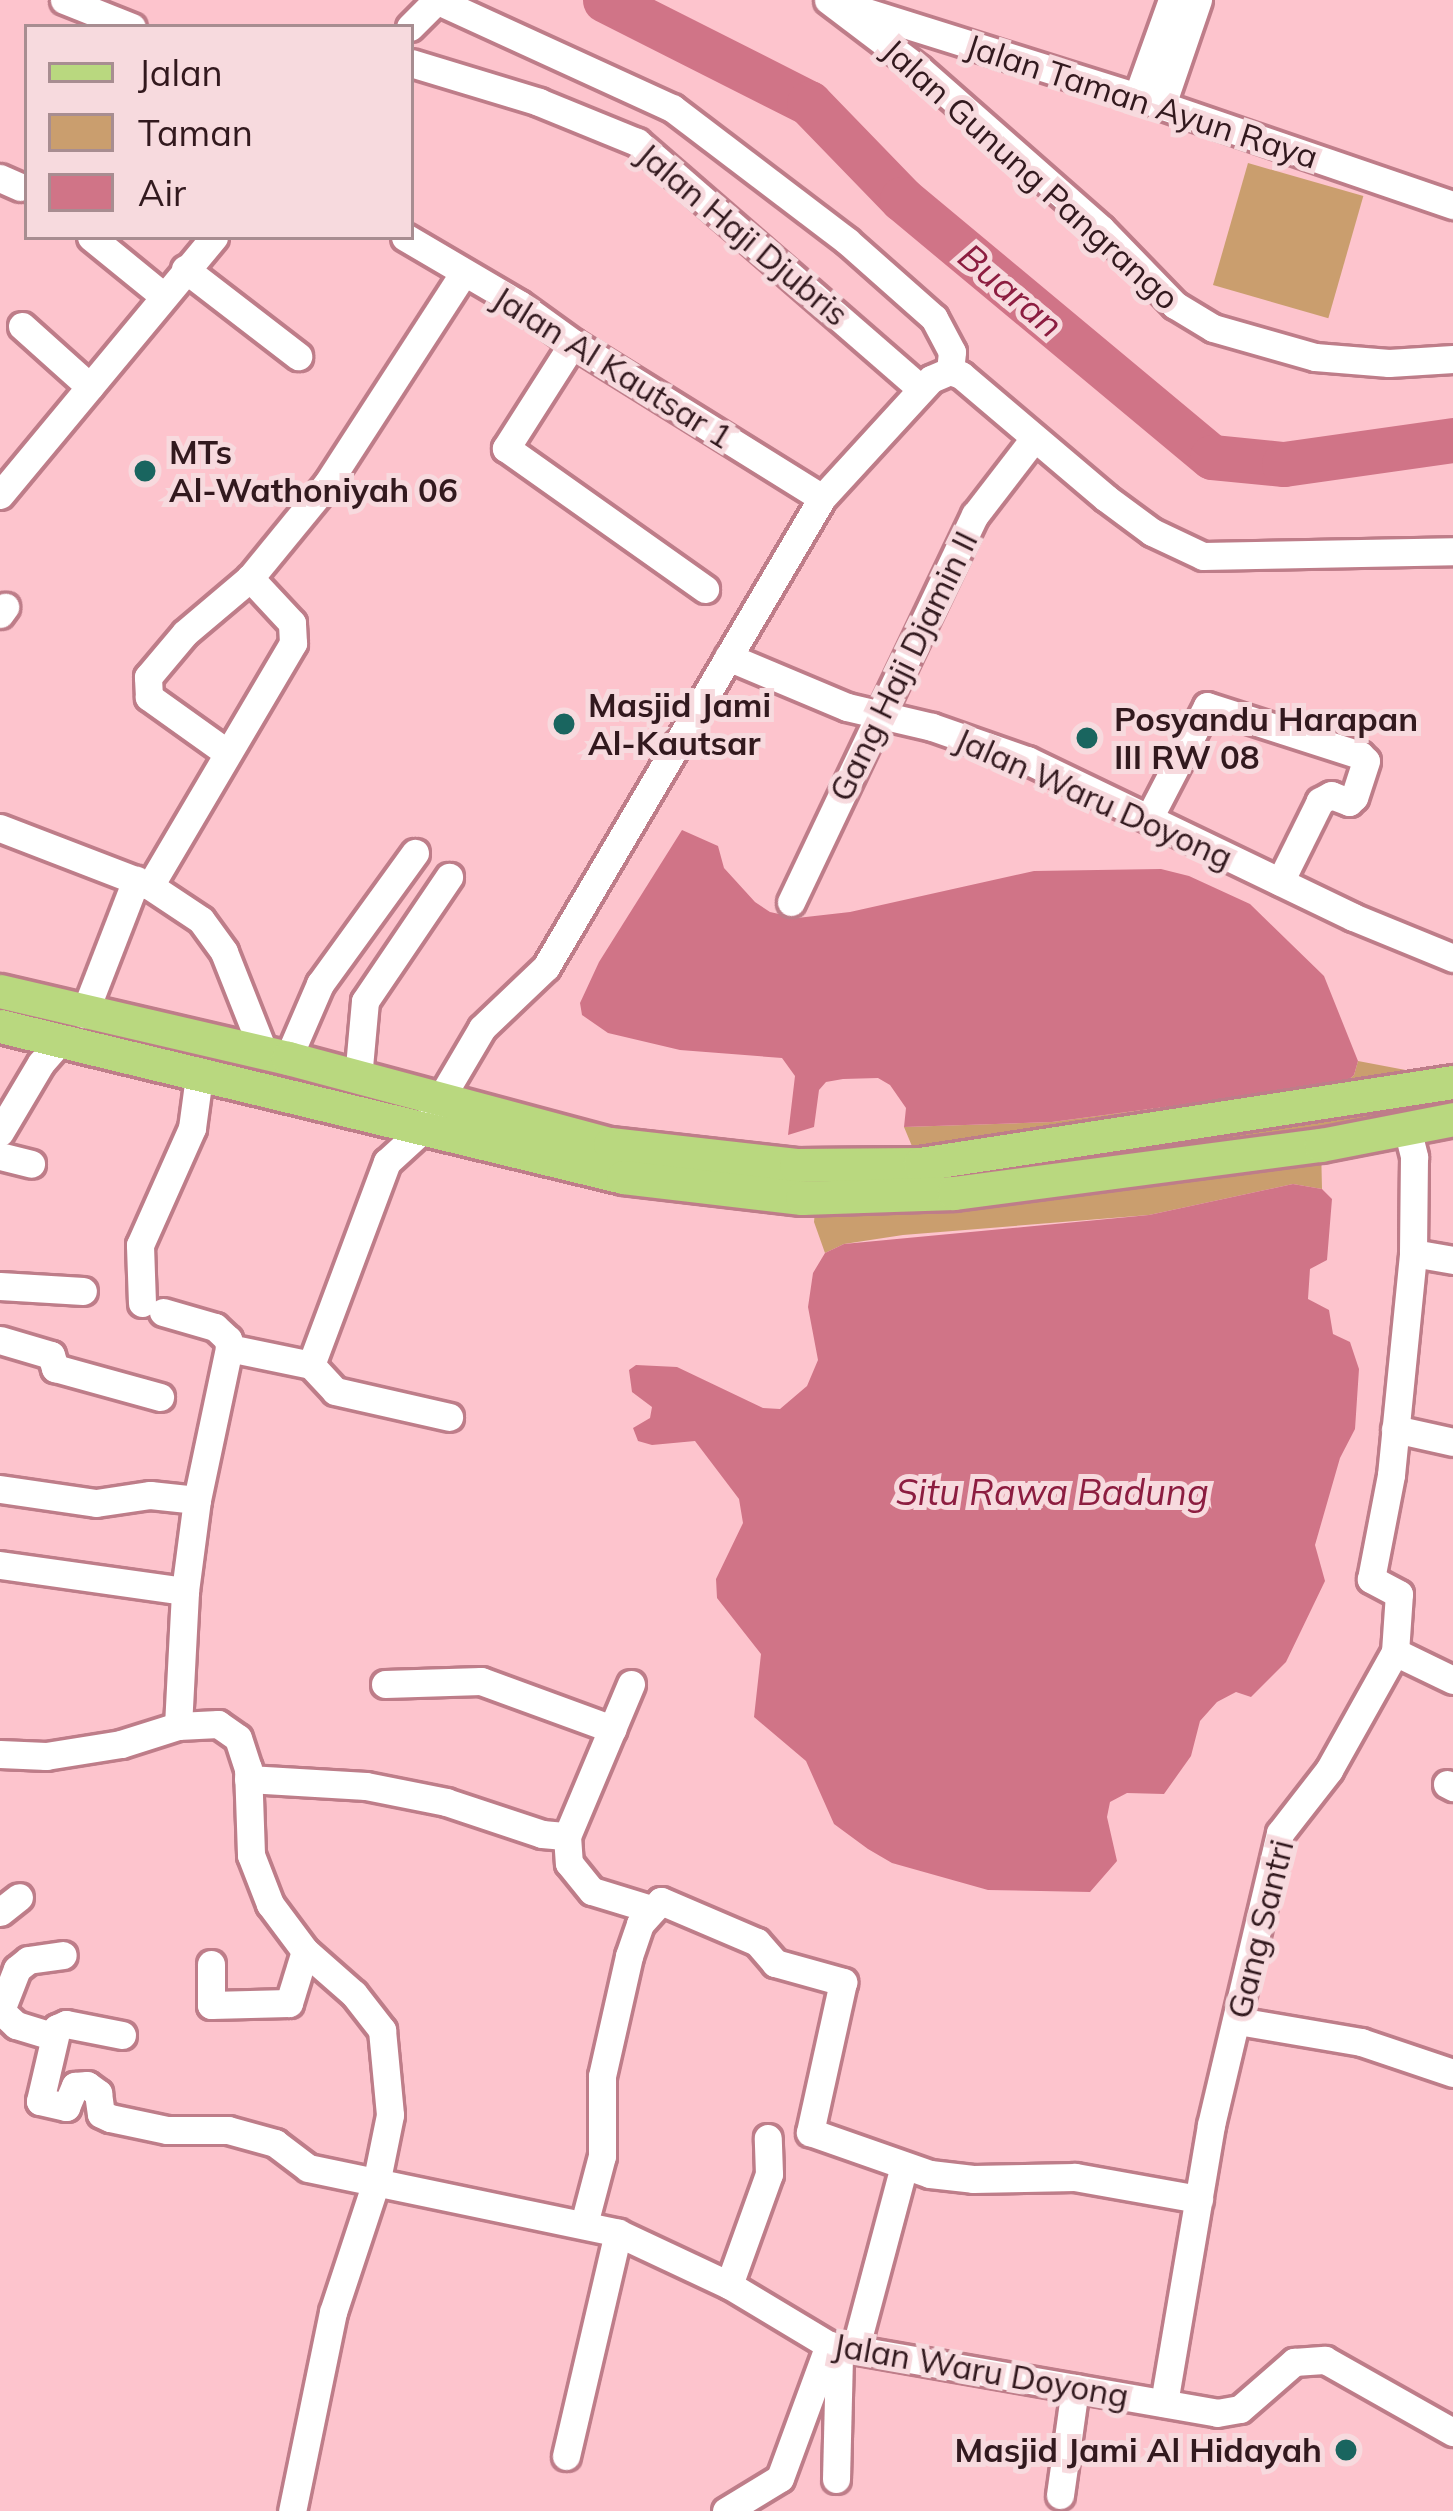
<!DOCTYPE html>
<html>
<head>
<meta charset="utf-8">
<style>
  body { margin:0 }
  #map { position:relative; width:1453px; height:2511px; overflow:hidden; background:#fdc4cd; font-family:Mulish,sans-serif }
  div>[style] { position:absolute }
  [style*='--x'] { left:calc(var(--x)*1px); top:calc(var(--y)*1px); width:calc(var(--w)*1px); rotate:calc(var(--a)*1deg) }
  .green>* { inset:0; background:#ca9e6e; transform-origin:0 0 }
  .water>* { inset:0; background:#d07487 }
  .river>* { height:45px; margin:-22.5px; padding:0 22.5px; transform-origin:22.5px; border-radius:22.5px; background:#d07487 }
  .roads { filter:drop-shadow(3px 0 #be7d89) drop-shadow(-3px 0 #be7d89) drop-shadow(0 3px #be7d89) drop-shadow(0 -3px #be7d89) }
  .minor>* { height:27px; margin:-13.5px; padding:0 13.5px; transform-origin:13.5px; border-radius:13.5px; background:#fff }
  .major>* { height:33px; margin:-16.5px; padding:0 16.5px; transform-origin:16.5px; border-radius:16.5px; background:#b9d87f }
  .dots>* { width:33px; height:33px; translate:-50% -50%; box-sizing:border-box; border:6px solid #f7dade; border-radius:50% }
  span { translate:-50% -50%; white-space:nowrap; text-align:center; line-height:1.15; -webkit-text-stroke:10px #f7dade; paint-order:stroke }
  .street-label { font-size:33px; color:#32191e }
  .poi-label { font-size:33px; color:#32191e; font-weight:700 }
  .left { translate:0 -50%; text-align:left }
  .right { translate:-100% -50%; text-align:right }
  .water-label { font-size:36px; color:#8c1d40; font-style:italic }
  .legend { position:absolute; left:24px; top:24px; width:390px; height:216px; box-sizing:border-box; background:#f7dade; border:3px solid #a88d91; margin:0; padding:15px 21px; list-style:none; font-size:36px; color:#32191e }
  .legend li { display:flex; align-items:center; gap:24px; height:60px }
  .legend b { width:60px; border:3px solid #a88d91 }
</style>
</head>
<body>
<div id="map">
  <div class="green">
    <i style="left:1248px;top:163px;width:120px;height:127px;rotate:16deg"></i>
    <i style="clip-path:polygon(1358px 1061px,1453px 1079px,1453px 1119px,1321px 1145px,1322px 1189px,1293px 1184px,1149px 1215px,903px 1235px,844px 1244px,825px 1253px,814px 1222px,816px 1199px,610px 1144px,919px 1163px,904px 1127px,1052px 1122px,1345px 1083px,1354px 1075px)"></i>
  </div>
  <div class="water">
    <i style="clip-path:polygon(682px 830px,718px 846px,724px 868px,755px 902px,770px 912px,797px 918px,850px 912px,1034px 871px,1161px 869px,1189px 876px,1250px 904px,1324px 976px,1358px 1061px,1354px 1075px,1345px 1083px,1052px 1122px,904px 1127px,906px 1108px,890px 1085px,878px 1078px,843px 1079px,826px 1082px,819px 1090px,814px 1127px,788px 1135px,795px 1076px,782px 1058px,680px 1050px,608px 1033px,582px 1015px,580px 1003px,599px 962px)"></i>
    <i style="clip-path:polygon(1293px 1184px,1322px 1189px,1332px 1199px,1327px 1260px,1310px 1269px,1308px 1299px,1329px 1310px,1333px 1334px,1350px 1342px,1359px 1369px,1355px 1429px,1340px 1458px,1315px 1545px,1325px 1581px,1286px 1662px,1251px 1697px,1236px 1692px,1217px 1702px,1200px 1721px,1191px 1756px,1164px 1794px,1127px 1793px,1110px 1802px,1107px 1817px,1117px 1861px,1090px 1892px,988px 1890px,892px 1863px,868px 1849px,834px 1824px,806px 1761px,754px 1717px,761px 1654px,717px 1598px,716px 1579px,743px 1523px,739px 1499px,695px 1441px,652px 1445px,638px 1441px,633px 1428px,650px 1418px,652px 1407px,632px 1392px,629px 1370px,636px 1365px,677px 1367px,763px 1408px,780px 1409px,807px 1386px,818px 1360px,808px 1307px,813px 1273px,825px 1253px,844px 1244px,1149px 1215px)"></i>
  </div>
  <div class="river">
    <i style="--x:605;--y:0;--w:229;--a:26.8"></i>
    <i style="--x:809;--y:103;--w:134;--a:45.9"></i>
    <i style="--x:902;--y:199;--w:403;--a:39.8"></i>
    <i style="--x:1212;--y:457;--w:72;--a:5.6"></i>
    <i style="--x:1284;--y:464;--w:171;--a:-8.1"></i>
  </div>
  <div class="roads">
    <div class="minor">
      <i style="--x:64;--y:0;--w:73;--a:21.7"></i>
      <i style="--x:436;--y:0;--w:260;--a:24.6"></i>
      <i style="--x:672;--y:108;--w:220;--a:37.2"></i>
      <i style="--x:847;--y:241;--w:116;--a:41.5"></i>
      <i style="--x:934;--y:318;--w:38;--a:62"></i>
      <i style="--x:952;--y:352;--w:19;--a:96"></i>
      <i style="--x:828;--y:0;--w:114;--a:37.2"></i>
      <i style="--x:919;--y:69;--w:242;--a:41.3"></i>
      <i style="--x:1101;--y:229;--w:106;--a:45.8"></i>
      <i style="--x:1175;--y:305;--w:44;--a:31.2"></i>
      <i style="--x:1213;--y:328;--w:106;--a:15.9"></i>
      <i style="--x:1315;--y:357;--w:74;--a:4.6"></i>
      <i style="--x:1389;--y:363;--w:64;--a:-3.6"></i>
      <i style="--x:847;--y:6;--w:304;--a:17.4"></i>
      <i style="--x:1137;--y:97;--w:334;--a:18.9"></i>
      <i style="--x:410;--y:27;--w:38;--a:-45"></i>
      <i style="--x:411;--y:63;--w:134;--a:16.9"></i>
      <i style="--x:539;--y:102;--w:106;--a:22.2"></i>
      <i style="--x:637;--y:142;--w:376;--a:41"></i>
      <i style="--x:1137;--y:97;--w:103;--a:-70.2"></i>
      <i style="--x:1162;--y:105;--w:111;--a:-71.1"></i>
      <i style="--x:0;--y:178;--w:22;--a:24"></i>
      <i style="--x:91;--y:237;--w:92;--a:39.2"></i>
      <i style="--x:405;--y:237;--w:132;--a:30.4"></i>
      <i style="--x:519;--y:304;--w:67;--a:35.8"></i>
      <i style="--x:573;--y:343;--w:293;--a:31.9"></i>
      <i style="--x:185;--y:269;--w:143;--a:37.6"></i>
      <i style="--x:22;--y:326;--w:91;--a:41.9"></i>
      <i style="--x:573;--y:343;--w:125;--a:122.5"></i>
      <i style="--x:506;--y:448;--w:244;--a:35.3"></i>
      <i style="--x:0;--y:495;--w:335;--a:-50.3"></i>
      <i style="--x:0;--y:614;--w:9;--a:-54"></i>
      <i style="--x:728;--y:657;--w:129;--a:22.8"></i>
      <i style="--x:847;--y:707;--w:87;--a:13.2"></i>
      <i style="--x:932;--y:727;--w:101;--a:19.2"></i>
      <i style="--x:1027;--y:760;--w:362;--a:25.7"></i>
      <i style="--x:1353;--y:917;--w:108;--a:22.3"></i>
      <i style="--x:226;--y:752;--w:95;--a:-144.5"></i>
      <i style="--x:149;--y:697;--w:20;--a:-93"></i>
      <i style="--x:148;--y:677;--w:57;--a:-49.9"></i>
      <i style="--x:185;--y:633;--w:85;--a:-40.2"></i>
      <i style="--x:250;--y:578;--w:122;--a:-50.7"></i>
      <i style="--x:327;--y:484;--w:250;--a:-57.1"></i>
      <i style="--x:1149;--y:818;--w:126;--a:-62.6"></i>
      <i style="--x:1207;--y:706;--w:161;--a:17.8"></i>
      <i style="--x:1360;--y:755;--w:8;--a:45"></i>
      <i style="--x:1366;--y:761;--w:38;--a:108"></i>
      <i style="--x:1354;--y:797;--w:7;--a:135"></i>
      <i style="--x:1349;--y:802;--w:19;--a:-159"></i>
      <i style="--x:1331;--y:795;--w:13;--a:151"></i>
      <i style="--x:1320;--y:801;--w:90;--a:116.3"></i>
      <i style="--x:0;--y:828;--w:161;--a:21.1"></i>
      <i style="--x:150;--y:886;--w:61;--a:33.7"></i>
      <i style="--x:201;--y:920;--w:39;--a:54"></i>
      <i style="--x:224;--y:952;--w:109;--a:68.4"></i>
      <i style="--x:150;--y:886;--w:282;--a:-59.5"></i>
      <i style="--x:293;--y:643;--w:20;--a:-93"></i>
      <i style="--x:292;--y:623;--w:62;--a:-133"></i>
      <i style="--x:791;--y:902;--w:429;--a:-64.6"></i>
      <i style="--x:975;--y:515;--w:93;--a:-52.4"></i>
      <i style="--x:84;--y:1014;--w:144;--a:-68.8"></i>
      <i style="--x:288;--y:1058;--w:81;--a:-66.6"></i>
      <i style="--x:320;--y:984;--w:162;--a:-54.1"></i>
      <i style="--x:358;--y:1078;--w:77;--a:-84.8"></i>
      <i style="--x:365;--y:1001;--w:150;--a:-55.9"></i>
      <i style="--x:1407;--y:1128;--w:30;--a:76"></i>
      <i style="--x:1414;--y:1157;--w:96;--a:90.6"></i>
      <i style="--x:0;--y:1132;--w:80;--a:-59.3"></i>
      <i style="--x:41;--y:1063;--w:29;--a:-49"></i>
      <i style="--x:0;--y:1156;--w:32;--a:14"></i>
      <i style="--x:0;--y:1286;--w:83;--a:3.4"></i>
      <i style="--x:142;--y:1303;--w:58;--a:-92"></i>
      <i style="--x:140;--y:1245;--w:128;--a:-66"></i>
      <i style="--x:192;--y:1128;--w:52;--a:-82.3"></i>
      <i style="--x:163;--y:1312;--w:54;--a:16.1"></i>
      <i style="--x:215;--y:1327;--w:18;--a:43"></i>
      <i style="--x:228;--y:1339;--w:9;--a:84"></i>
      <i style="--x:0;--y:1340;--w:53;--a:16.4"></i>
      <i style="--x:51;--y:1355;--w:14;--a:73"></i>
      <i style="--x:55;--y:1368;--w:109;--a:15.4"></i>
      <i style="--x:229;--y:1348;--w:84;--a:11.7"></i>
      <i style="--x:311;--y:1365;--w:217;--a:-69.5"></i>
      <i style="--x:387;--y:1162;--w:47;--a:-42.4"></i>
      <i style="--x:422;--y:1130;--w:118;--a:-59.5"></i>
      <i style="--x:482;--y:1028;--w:88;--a:-43.6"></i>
      <i style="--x:546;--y:967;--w:544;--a:-59.52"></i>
      <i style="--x:822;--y:498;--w:161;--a:-47.5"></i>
      <i style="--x:931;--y:379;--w:21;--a:-23"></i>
      <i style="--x:950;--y:371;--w:12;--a:20"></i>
      <i style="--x:961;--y:375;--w:190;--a:40.3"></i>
      <i style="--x:1106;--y:498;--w:57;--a:36.5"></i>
      <i style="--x:1152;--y:532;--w:56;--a:25.2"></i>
      <i style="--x:1203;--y:556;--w:250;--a:-1.1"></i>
      <i style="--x:311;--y:1365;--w:35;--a:47"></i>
      <i style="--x:335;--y:1391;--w:117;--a:12.8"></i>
      <i style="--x:1395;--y:1429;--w:59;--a:12.6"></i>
      <i style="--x:0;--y:1489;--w:97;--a:8.3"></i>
      <i style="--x:96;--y:1503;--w:55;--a:-8.4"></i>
      <i style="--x:150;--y:1495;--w:47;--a:6.1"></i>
      <i style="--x:0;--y:1565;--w:187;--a:8"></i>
      <i style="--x:1395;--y:1652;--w:64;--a:25.8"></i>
      <i style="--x:385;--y:1684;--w:96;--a:-1.8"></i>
      <i style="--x:481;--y:1681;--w:140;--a:20.1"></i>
      <i style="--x:631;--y:1684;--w:165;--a:112.8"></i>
      <i style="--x:567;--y:1836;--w:27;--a:86"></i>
      <i style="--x:569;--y:1863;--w:36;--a:51"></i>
      <i style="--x:592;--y:1891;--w:62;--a:17"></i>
      <i style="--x:178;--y:1726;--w:135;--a:-87"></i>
      <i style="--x:185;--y:1591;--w:92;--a:-82.5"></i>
      <i style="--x:197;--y:1500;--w:155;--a:-78.1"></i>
      <i style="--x:0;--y:1754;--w:46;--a:2.5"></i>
      <i style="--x:46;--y:1756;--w:76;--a:-9.1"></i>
      <i style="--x:121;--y:1744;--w:60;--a:-17.5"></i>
      <i style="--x:178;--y:1726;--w:40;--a:-2.9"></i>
      <i style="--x:218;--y:1724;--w:24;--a:35"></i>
      <i style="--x:238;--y:1738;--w:32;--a:72"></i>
      <i style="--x:248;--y:1768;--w:87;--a:88"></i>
      <i style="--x:251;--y:1855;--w:53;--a:68.8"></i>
      <i style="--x:270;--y:1904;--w:59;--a:53.3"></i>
      <i style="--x:305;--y:1951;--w:65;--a:41.3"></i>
      <i style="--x:354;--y:1994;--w:46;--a:52.1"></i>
      <i style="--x:382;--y:2030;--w:85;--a:84.6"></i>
      <i style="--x:390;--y:2115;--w:65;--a:101.5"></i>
      <i style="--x:377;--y:2179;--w:140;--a:108.3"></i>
      <i style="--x:333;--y:2312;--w:203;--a:101.6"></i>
      <i style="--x:248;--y:1779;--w:118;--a:3.4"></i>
      <i style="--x:366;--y:1786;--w:82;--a:11.3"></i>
      <i style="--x:446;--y:1802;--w:101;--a:18.4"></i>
      <i style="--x:542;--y:1834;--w:25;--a:5"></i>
      <i style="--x:1447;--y:1784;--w:7;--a:27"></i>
      <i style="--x:0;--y:1912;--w:24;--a:-38"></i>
      <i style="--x:211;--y:1964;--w:41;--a:90"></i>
      <i style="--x:211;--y:2005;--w:78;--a:-1.5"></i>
      <i style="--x:289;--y:2003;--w:54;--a:-72.9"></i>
      <i style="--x:0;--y:2010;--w:22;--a:43"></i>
      <i style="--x:16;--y:2025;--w:38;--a:17"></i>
      <i style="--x:1;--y:2010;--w:44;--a:-68.7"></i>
      <i style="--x:17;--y:1969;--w:14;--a:-39"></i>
      <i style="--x:28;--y:1960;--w:35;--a:-8"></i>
      <i style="--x:1238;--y:2021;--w:125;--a:9.7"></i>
      <i style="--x:1361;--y:2042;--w:97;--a:18.6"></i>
      <i style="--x:122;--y:2035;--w:57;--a:-168.9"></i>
      <i style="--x:66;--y:2024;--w:10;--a:156"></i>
      <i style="--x:57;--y:2028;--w:75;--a:103.1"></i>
      <i style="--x:40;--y:2101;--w:27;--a:13"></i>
      <i style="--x:66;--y:2107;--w:23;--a:-67"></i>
      <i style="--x:75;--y:2086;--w:12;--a:-5"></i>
      <i style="--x:87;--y:2085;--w:14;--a:36"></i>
      <i style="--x:98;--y:2093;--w:21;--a:82"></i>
      <i style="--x:101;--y:2114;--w:10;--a:24"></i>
      <i style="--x:110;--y:2118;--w:58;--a:11.9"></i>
      <i style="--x:167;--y:2130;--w:61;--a:0"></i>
      <i style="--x:228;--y:2130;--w:49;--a:15.5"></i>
      <i style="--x:275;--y:2143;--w:41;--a:37.1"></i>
      <i style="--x:308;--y:2168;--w:317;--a:11.8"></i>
      <i style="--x:618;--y:2233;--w:123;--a:25.1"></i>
      <i style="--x:729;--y:2285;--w:117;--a:31"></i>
      <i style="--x:829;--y:2345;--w:394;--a:9.9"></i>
      <i style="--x:1217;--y:2413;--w:23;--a:-10"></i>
      <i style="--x:1240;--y:2409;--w:72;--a:-41"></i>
      <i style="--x:1294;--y:2362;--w:31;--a:-4"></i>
      <i style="--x:1325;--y:2360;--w:147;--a:29.4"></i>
      <i style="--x:584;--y:2224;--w:70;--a:-75.2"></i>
      <i style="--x:602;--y:2156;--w:80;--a:-90"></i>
      <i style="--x:602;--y:2076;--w:123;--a:-77.3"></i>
      <i style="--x:629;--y:1956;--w:34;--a:-71"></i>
      <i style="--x:640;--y:1924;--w:31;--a:-48"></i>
      <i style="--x:661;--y:1901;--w:104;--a:23.1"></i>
      <i style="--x:757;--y:1942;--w:28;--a:49"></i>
      <i style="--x:775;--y:1963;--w:71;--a:15.6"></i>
      <i style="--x:843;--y:1982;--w:154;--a:102.4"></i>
      <i style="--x:810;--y:2132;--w:127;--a:19.3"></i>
      <i style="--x:930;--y:2174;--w:43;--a:6.6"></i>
      <i style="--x:973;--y:2179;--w:102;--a:-1.1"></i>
      <i style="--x:1075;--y:2177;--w:126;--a:10.1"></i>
      <i style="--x:729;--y:2285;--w:118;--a:-70.2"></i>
      <i style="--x:769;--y:2174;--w:36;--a:-92"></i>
      <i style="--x:855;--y:2350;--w:187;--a:-75.1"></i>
      <i style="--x:1164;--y:2403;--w:282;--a:-80.4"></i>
      <i style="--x:1211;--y:2125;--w:300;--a:-76.7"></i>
      <i style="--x:1280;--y:1833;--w:80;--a:-52.1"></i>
      <i style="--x:1329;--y:1770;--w:135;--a:-60.8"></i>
      <i style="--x:1395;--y:1652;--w:58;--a:-86.1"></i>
      <i style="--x:1399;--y:1594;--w:32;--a:-152"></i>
      <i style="--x:1371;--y:1579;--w:106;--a:-79.1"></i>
      <i style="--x:1391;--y:1475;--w:223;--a:-84.3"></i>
      <i style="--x:1413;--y:1253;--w:41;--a:9.9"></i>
      <i style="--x:566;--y:2456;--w:229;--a:-76.9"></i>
      <i style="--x:836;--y:2479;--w:127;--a:-88.6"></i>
      <i style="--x:1060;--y:2495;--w:108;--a:-82"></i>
      <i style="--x:726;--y:2511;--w:63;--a:-31.4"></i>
      <i style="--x:780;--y:2478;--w:142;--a:-69.8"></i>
    </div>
    <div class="major">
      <i style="--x:0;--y:991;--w:296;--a:13.1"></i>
      <i style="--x:288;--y:1058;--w:333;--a:15"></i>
      <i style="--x:610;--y:1144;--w:187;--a:6.4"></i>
      <i style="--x:796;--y:1165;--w:124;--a:-0.5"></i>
      <i style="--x:920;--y:1164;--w:539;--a:-8.75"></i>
      <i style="--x:0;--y:1026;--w:641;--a:13.62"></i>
      <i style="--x:623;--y:1177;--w:180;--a:6.7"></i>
      <i style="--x:802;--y:1198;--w:152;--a:-1.9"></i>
      <i style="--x:954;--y:1193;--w:370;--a:-7.5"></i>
      <i style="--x:1321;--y:1145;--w:135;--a:-11.1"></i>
    </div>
  </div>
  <div class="dots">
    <i style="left:145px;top:471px;background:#19655f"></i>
    <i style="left:564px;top:724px;background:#19655f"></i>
    <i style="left:1087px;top:738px;background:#19655f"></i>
    <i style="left:1346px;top:2450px;background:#19655f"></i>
  </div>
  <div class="street-label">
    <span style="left:1142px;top:101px;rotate:18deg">Jalan Taman Ayun Raya</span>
    <span style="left:1031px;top:174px;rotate:42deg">Jalan Gunung Pangrango</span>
    <span style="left:743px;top:234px;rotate:40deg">Jalan Haji Djubris</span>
    <span style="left:613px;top:367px;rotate:32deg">Jalan Al Kautsar 1</span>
    <span style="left:903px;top:666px;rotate:-64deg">Gang Haji Djamin II</span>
    <span style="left:1094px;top:798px;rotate:24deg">Jalan Waru Doyong</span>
    <span style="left:1260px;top:1929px;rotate:-76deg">Gang Santri</span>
    <span style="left:981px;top:2370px;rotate:10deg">Jalan Waru Doyong</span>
  </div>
  <div class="poi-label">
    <span class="left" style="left:169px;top:471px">MTs<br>Al-Wathoniyah 06</span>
    <span class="left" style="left:588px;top:724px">Masjid Jami<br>Al-Kautsar</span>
    <span class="left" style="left:1114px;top:738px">Posyandu Harapan<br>III RW 08</span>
    <span class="right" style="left:1322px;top:2450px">Masjid Jami Al Hidayah</span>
  </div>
  <div class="water-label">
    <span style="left:1011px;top:290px;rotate:40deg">Buaran</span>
    <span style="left:1052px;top:1492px">Situ Rawa Badung</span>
  </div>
  <ul class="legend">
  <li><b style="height:15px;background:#b9d87f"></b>Jalan</li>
  <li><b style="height:33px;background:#ca9e6e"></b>Taman</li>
  <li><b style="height:33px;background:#d07487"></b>Air</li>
  </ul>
</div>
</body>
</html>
